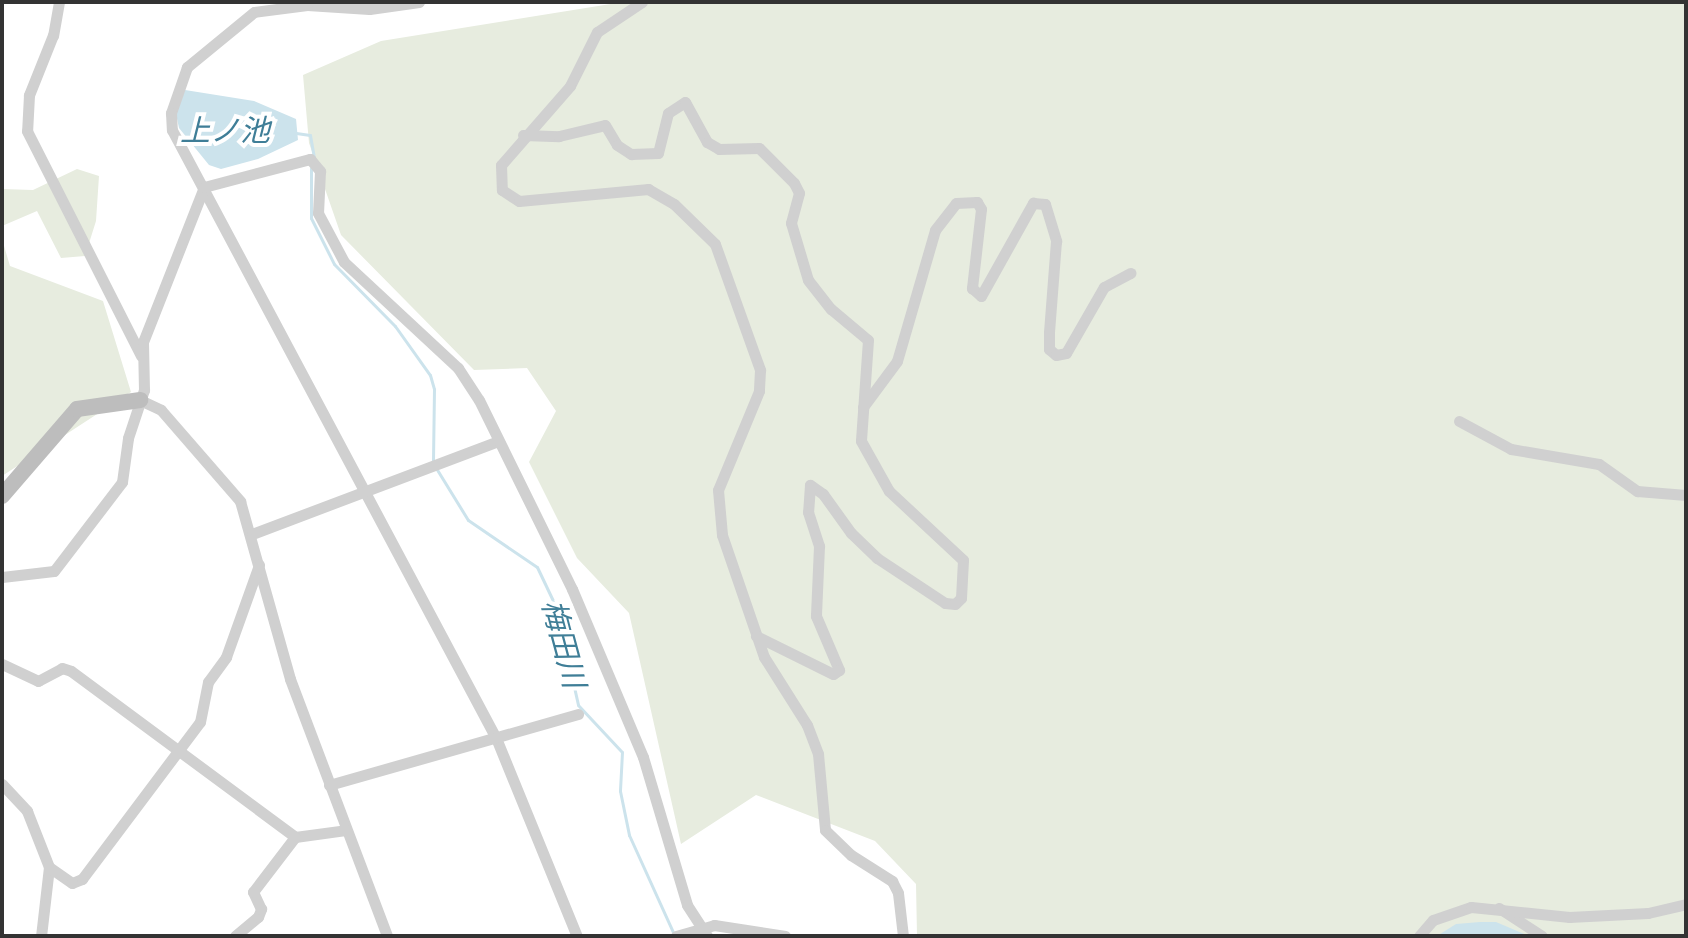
<!DOCTYPE html>
<html>
<head>
<meta charset="utf-8">
<style>
  body { margin:0 }
  #map { position:relative; width:1688px; height:938px; overflow:hidden; background:#fff; font-family:"Source Sans 3","Noto Sans JP",sans-serif }
  div>[style] { position:absolute }
  [style*='--x'] { left:calc(var(--x)*1px); top:calc(var(--y)*1px); width:calc(var(--w)*1px); rotate:calc(var(--a)*1deg) }
  .green>* { inset:0; background:#e7ecdf }
  .water>* { inset:0; background:#cce3ec }
  .stream>* { height:3px; margin:-1.5px; padding:0 1.5px; transform-origin:1.5px; border-radius:1.5px; background:#cce3ec }
  .street>* { height:11px; margin:-5.5px; padding:0 5.5px; transform-origin:5.5px; border-radius:5.5px; background:#d0d0d0 }
  .secondary>* { height:16px; margin:-8px; padding:0 8px; transform-origin:8px; border-radius:8px; background:#bdbdbd }
  span { translate:-50% -50%; white-space:nowrap; text-align:center; line-height:1.15; -webkit-text-stroke:8px #fff; paint-order:stroke }
  .water-label { font-size:30px; color:#3f7e97; font-style:italic }
  .frame { position:absolute; inset:0; border:4px solid #333; pointer-events:none }
</style>
</head>
<body>
<div id="map">
  <div class="green">
    <i style="clip-path:polygon(623px 2px,1686px 2px,1686px 936px,917px 936px,916px 884px,875px 841px,756px 795px,681px 844px,629px 613px,577px 558px,529px 462px,556px 411px,527px 368px,474px 370px,341px 235px,309px 143px,303px 75px,381px 41px)"></i>
    <i style="clip-path:polygon(77px 169px,99px 176px,96px 221px,85px 256px,61px 258px,37px 211px,2px 226px,2px 189px,33px 190px)"></i>
    <i style="clip-path:polygon(2px 239px,10px 266px,103px 301px,131px 392px,2px 476px)"></i>
  </div>
  <div class="water">
    <i style="clip-path:polygon(185px 90px,254px 101px,296px 119px,298px 140px,258px 159px,221px 169px,209px 165px,179px 128px,176px 114px)"></i>
    <i style="clip-path:polygon(1480px 922px,1496px 922px,1529px 936px,1437px 936px,1456px 924px)"></i>
  </div>
  <div class="stream">
    <i style="--x:296;--y:133;--w:14;--a:8"></i>
    <i style="--x:310;--y:135;--w:22;--a:80"></i>
    <i style="--x:311;--y:168;--w:50;--a:90"></i>
    <i style="--x:311;--y:218;--w:51;--a:63.4"></i>
    <i style="--x:334;--y:264;--w:87;--a:45.5"></i>
    <i style="--x:395;--y:326;--w:60;--a:54.5"></i>
    <i style="--x:430;--y:375;--w:15;--a:74"></i>
    <i style="--x:434;--y:389;--w:72;--a:90.8"></i>
    <i style="--x:436;--y:468;--w:61;--a:58.4"></i>
    <i style="--x:468;--y:520;--w:83;--a:34.3"></i>
    <i style="--x:537;--y:567;--w:44;--a:64.6"></i>
    <i style="--x:556;--y:607;--w:100;--a:77.3"></i>
    <i style="--x:578;--y:705;--w:64;--a:46.9"></i>
    <i style="--x:622;--y:752;--w:39;--a:93"></i>
    <i style="--x:620;--y:791;--w:45;--a:78.4"></i>
    <i style="--x:629;--y:835;--w:109;--a:65.6"></i>
  </div>
  <div class="street">
    <i style="--x:59;--y:2;--w:34;--a:100"></i>
    <i style="--x:53;--y:35;--w:65;--a:111.8"></i>
    <i style="--x:29;--y:95;--w:36;--a:93"></i>
    <i style="--x:27;--y:131;--w:252;--a:63.1"></i>
    <i style="--x:419;--y:2;--w:50;--a:172"></i>
    <i style="--x:369;--y:9;--w:62;--a:-176.3"></i>
    <i style="--x:307;--y:5;--w:53;--a:172.5"></i>
    <i style="--x:254;--y:12;--w:87;--a:140.6"></i>
    <i style="--x:187;--y:67;--w:49;--a:109.2"></i>
    <i style="--x:171;--y:113;--w:17;--a:87"></i>
    <i style="--x:172;--y:130;--w:689;--a:61.95"></i>
    <i style="--x:496;--y:738;--w:214;--a:67.8"></i>
    <i style="--x:642;--y:2;--w:54;--a:146.3"></i>
    <i style="--x:597;--y:32;--w:60;--a:116.6"></i>
    <i style="--x:570;--y:86;--w:105;--a:131.1"></i>
    <i style="--x:501;--y:165;--w:25;--a:88"></i>
    <i style="--x:502;--y:190;--w:20;--a:33"></i>
    <i style="--x:519;--y:201;--w:130;--a:-5.3"></i>
    <i style="--x:648;--y:189;--w:30;--a:30"></i>
    <i style="--x:674;--y:204;--w:57;--a:44.3"></i>
    <i style="--x:715;--y:244;--w:134;--a:70.3"></i>
    <i style="--x:760;--y:370;--w:21;--a:93"></i>
    <i style="--x:759;--y:391;--w:107;--a:112.5"></i>
    <i style="--x:718;--y:490;--w:45;--a:84.9"></i>
    <i style="--x:722;--y:535;--w:129;--a:71"></i>
    <i style="--x:764;--y:657;--w:80;--a:57.7"></i>
    <i style="--x:807;--y:725;--w:31;--a:69"></i>
    <i style="--x:818;--y:754;--w:76;--a:84.7"></i>
    <i style="--x:825;--y:830;--w:36;--a:44"></i>
    <i style="--x:851;--y:855;--w:49;--a:32.4"></i>
    <i style="--x:892;--y:881;--w:13;--a:63"></i>
    <i style="--x:898;--y:893;--w:43;--a:83.4"></i>
    <i style="--x:523;--y:135;--w:36;--a:2"></i>
    <i style="--x:559;--y:136;--w:47;--a:-13.4"></i>
    <i style="--x:605;--y:125;--w:23;--a:59"></i>
    <i style="--x:617;--y:145;--w:17;--a:33"></i>
    <i style="--x:631;--y:154;--w:27;--a:-2"></i>
    <i style="--x:658;--y:153;--w:41;--a:-76"></i>
    <i style="--x:668;--y:113;--w:20;--a:-33"></i>
    <i style="--x:685;--y:102;--w:46;--a:61.2"></i>
    <i style="--x:707;--y:142;--w:14;--a:30"></i>
    <i style="--x:719;--y:149;--w:40;--a:-1.4"></i>
    <i style="--x:759;--y:148;--w:49;--a:45"></i>
    <i style="--x:794;--y:183;--w:11;--a:63"></i>
    <i style="--x:799;--y:193;--w:31;--a:105"></i>
    <i style="--x:791;--y:223;--w:59;--a:73.4"></i>
    <i style="--x:808;--y:280;--w:37;--a:52"></i>
    <i style="--x:831;--y:309;--w:48;--a:40"></i>
    <i style="--x:868;--y:340;--w:101;--a:94"></i>
    <i style="--x:861;--y:441;--w:57;--a:60.8"></i>
    <i style="--x:889;--y:491;--w:101;--a:43"></i>
    <i style="--x:963;--y:560;--w:38;--a:93"></i>
    <i style="--x:961;--y:598;--w:8;--a:135"></i>
    <i style="--x:955;--y:604;--w:10;--a:-174"></i>
    <i style="--x:945;--y:603;--w:82;--a:-146.5"></i>
    <i style="--x:877;--y:558;--w:36;--a:-136"></i>
    <i style="--x:851;--y:533;--w:48;--a:-125.7"></i>
    <i style="--x:823;--y:494;--w:16;--a:-145"></i>
    <i style="--x:810;--y:485;--w:27;--a:94"></i>
    <i style="--x:808;--y:512;--w:36;--a:72"></i>
    <i style="--x:819;--y:546;--w:70;--a:92.5"></i>
    <i style="--x:816;--y:616;--w:59;--a:66.9"></i>
    <i style="--x:839;--y:670;--w:7;--a:146"></i>
    <i style="--x:833;--y:674;--w:86;--a:-153.7"></i>
    <i style="--x:140;--y:400;--w:23;--a:25"></i>
    <i style="--x:161;--y:410;--w:121;--a:49"></i>
    <i style="--x:240;--y:501;--w:185;--a:74.3"></i>
    <i style="--x:290;--y:679;--w:275;--a:69.3"></i>
    <i style="--x:863;--y:407;--w:57;--a:-53.5"></i>
    <i style="--x:897;--y:361;--w:136;--a:-73.8"></i>
    <i style="--x:935;--y:230;--w:34;--a:-52"></i>
    <i style="--x:956;--y:203;--w:21;--a:-3"></i>
    <i style="--x:977;--y:202;--w:8;--a:60"></i>
    <i style="--x:981;--y:209;--w:80;--a:96.5"></i>
    <i style="--x:972;--y:288;--w:12;--a:42"></i>
    <i style="--x:981;--y:296;--w:107;--a:-60.8"></i>
    <i style="--x:1033;--y:203;--w:12;--a:5"></i>
    <i style="--x:1045;--y:204;--w:39;--a:73"></i>
    <i style="--x:1056;--y:241;--w:92;--a:94.4"></i>
    <i style="--x:1049;--y:333;--w:16;--a:90"></i>
    <i style="--x:1049;--y:349;--w:9;--a:41"></i>
    <i style="--x:1056;--y:355;--w:10;--a:-11"></i>
    <i style="--x:1066;--y:353;--w:76;--a:-60.1"></i>
    <i style="--x:1104;--y:287;--w:30;--a:-28"></i>
    <i style="--x:1459;--y:421;--w:59;--a:28.3"></i>
    <i style="--x:1511;--y:449;--w:89;--a:9.7"></i>
    <i style="--x:1599;--y:464;--w:47;--a:35.4"></i>
    <i style="--x:1637;--y:491;--w:49;--a:4.7"></i>
    <i style="--x:252;--y:534;--w:263;--a:-20.7"></i>
    <i style="--x:2;--y:577;--w:52;--a:-6.6"></i>
    <i style="--x:54;--y:571;--w:112;--a:-52.6"></i>
    <i style="--x:122;--y:482;--w:44;--a:-82.2"></i>
    <i style="--x:128;--y:438;--w:51;--a:-71.6"></i>
    <i style="--x:144;--y:390;--w:48;--a:-91.2"></i>
    <i style="--x:143;--y:342;--w:167;--a:-68.5"></i>
    <i style="--x:204;--y:187;--w:110;--a:-14.8"></i>
    <i style="--x:310;--y:159;--w:16;--a:50"></i>
    <i style="--x:320;--y:171;--w:42;--a:92.7"></i>
    <i style="--x:318;--y:213;--w:55;--a:62"></i>
    <i style="--x:344;--y:262;--w:156;--a:42.9"></i>
    <i style="--x:458;--y:368;--w:38;--a:57"></i>
    <i style="--x:479;--y:400;--w:211;--a:63.8"></i>
    <i style="--x:572;--y:589;--w:182;--a:67.1"></i>
    <i style="--x:643;--y:757;--w:154;--a:73.4"></i>
    <i style="--x:687;--y:905;--w:37;--a:57"></i>
    <i style="--x:2;--y:664;--w:40;--a:25"></i>
    <i style="--x:38;--y:681;--w:27;--a:-28"></i>
    <i style="--x:62;--y:668;--w:9;--a:18"></i>
    <i style="--x:71;--y:671;--w:279;--a:36.5"></i>
    <i style="--x:295;--y:837;--w:51;--a:-7.8"></i>
    <i style="--x:2;--y:784;--w:37;--a:47"></i>
    <i style="--x:27;--y:811;--w:60;--a:68.6"></i>
    <i style="--x:49;--y:867;--w:69;--a:96.6"></i>
    <i style="--x:329;--y:785;--w:259;--a:-15.9"></i>
    <i style="--x:49;--y:867;--w:28;--a:35"></i>
    <i style="--x:72;--y:883;--w:11;--a:-22"></i>
    <i style="--x:82;--y:879;--w:196;--a:-53.1"></i>
    <i style="--x:200;--y:722;--w:41;--a:-78.7"></i>
    <i style="--x:208;--y:682;--w:31;--a:-54"></i>
    <i style="--x:226;--y:657;--w:98;--a:-70.3"></i>
    <i style="--x:1499;--y:908;--w:51;--a:33.1"></i>
    <i style="--x:235;--y:936;--w:30;--a:-40"></i>
    <i style="--x:258;--y:917;--w:9;--a:-69"></i>
    <i style="--x:261;--y:909;--w:19;--a:-115"></i>
    <i style="--x:253;--y:892;--w:69;--a:-52.6"></i>
    <i style="--x:676;--y:936;--w:40;--a:-16"></i>
    <i style="--x:714;--y:925;--w:72;--a:8.8"></i>
    <i style="--x:1419;--y:936;--w:21;--a:-49"></i>
    <i style="--x:1433;--y:920;--w:40;--a:-18.9"></i>
    <i style="--x:1471;--y:907;--w:99;--a:5.8"></i>
    <i style="--x:1569;--y:917;--w:79;--a:-2.9"></i>
    <i style="--x:1648;--y:913;--w:39;--a:-13"></i>
  </div>
  <div class="secondary">
    <i style="--x:2;--y:496;--w:115;--a:-49.2"></i>
    <i style="--x:77;--y:409;--w:64;--a:-8.1"></i>
  </div>
  <div class="water-label">
    <span style="left:225px;top:132px">上ノ池</span>
    <span style="left:562px;top:644px;rotate:75deg">梅田川</span>
  </div>
  <div class="frame"></div>
</div>
</body>
</html>
